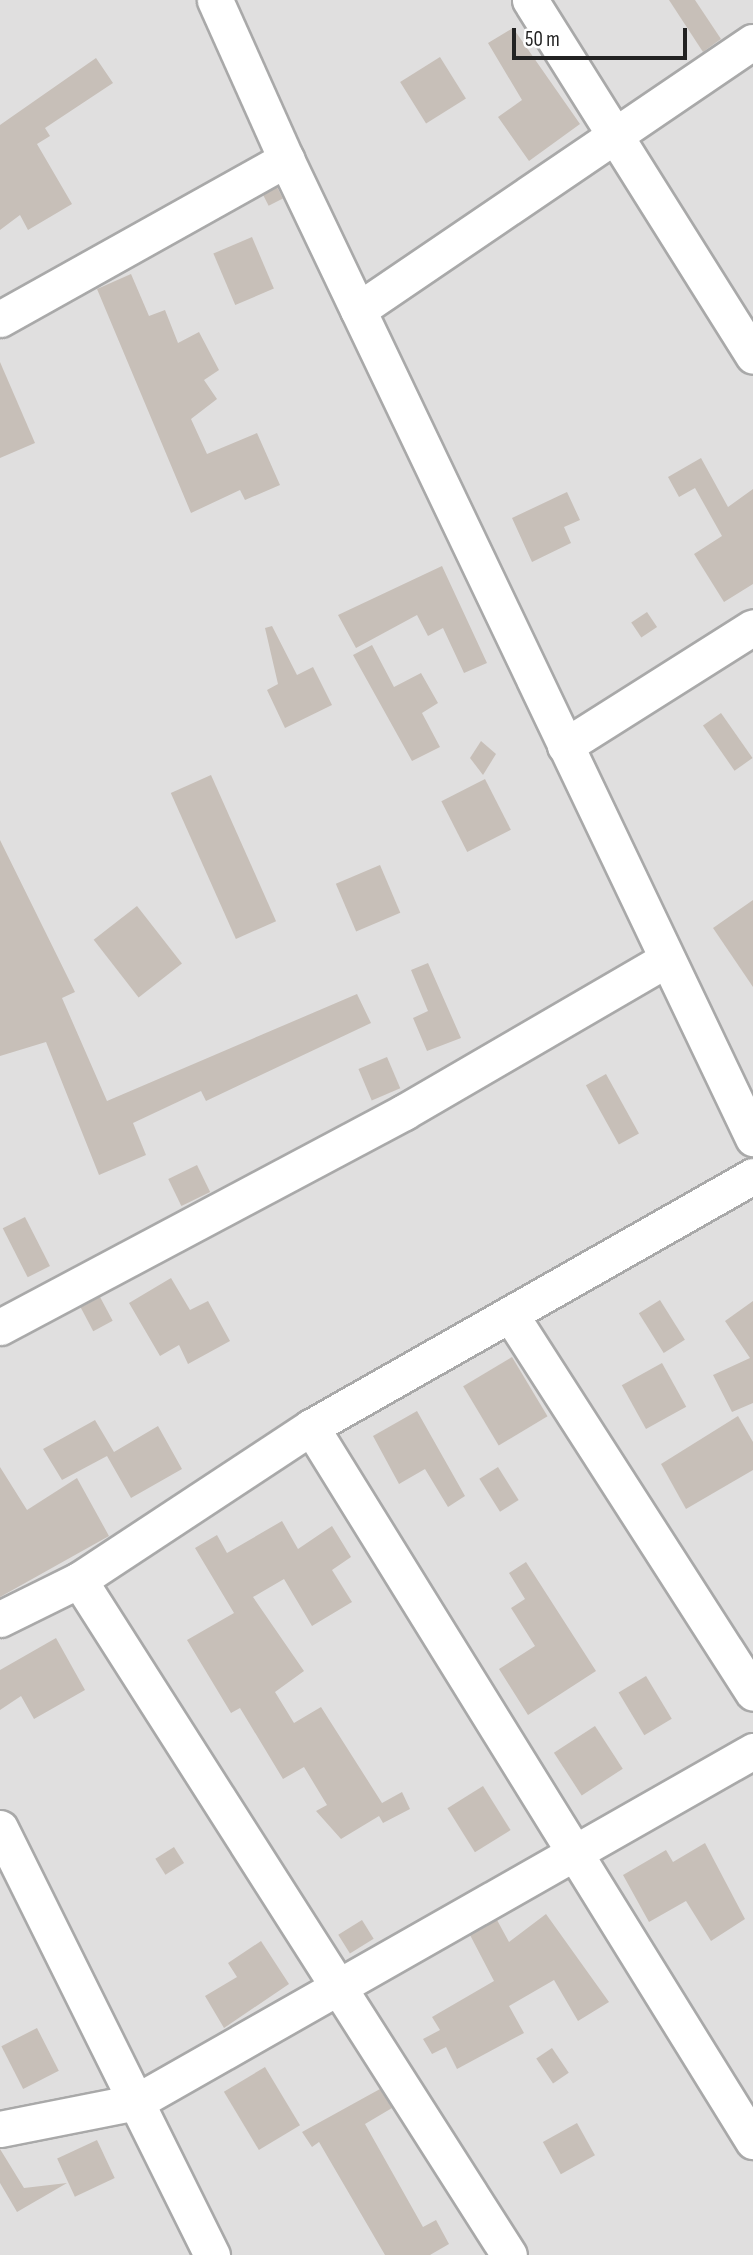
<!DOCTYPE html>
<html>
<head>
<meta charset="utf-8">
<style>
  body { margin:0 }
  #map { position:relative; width:753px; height:2255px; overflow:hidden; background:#f2efe9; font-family:"Sofia Sans Condensed",sans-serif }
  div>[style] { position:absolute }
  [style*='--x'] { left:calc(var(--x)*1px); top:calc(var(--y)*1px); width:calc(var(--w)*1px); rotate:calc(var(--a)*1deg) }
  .residential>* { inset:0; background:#e0dfdf; transform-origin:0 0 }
  .building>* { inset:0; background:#c7bfb8; transform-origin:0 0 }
  .roads { filter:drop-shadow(2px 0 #a9a9a9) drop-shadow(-2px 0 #a9a9a9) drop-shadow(0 2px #a9a9a9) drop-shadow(0 -2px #a9a9a9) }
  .minor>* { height:35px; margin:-17.5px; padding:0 17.5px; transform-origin:17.5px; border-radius:17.5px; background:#fff }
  span { translate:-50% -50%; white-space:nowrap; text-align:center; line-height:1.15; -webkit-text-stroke:7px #fff; paint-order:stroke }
  .scale { position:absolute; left:512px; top:28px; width:175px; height:32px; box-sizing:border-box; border:4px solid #222; border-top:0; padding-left:9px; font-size:21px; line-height:24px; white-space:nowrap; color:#222; -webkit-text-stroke:5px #fff; paint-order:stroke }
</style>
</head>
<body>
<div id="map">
  <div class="residential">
    <i style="left:0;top:0;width:753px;height:2255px"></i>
  </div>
  <div class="building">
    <i style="clip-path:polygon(669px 0,695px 0,721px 39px,703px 52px)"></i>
    <i style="clip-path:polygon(513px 28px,580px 124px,529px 161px,498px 117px,522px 100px,488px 43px)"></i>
    <i style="left:440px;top:57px;width:49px;height:47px;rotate:58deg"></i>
    <i style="clip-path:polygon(96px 58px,113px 83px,45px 128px,50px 136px,37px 144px,72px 204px,28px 230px,20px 215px,0 230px,0 125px)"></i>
    <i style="left:277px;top:187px;width:13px;height:16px;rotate:63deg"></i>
    <i style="left:252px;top:237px;width:56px;height:42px;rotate:67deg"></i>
    <i style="clip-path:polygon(131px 274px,149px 316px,165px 310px,178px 343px,199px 332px,219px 370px,204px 380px,217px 399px,191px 419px,207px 454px,257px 433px,280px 485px,245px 500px,240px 490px,191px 513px,97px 289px)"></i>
    <i style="clip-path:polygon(0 362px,35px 443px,0 458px)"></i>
    <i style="clip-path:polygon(701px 458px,728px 507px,753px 489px,753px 584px,724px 602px,694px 554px,722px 536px,695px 488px,679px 497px,668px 477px)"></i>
    <i style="clip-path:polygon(567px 492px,580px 520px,564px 527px,571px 543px,532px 562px,512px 518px)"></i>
    <i style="clip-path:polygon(442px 566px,487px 663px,464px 673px,443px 628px,428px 636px,417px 615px,356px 648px,338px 615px)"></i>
    <i style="left:647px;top:612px;width:18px;height:19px;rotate:56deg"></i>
    <i style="clip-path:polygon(272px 626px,297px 675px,313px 667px,332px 705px,285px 728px,267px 690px,278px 684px,265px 628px)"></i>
    <i style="clip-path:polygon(372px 645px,394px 687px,421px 673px,438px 703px,422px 713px,440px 747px,412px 761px,353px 655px)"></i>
    <i style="left:721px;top:713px;width:55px;height:22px;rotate:55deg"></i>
    <i style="clip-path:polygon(481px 741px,496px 754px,483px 775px,470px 758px)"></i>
    <i style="left:211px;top:775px;width:160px;height:44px;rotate:66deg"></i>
    <i style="left:485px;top:779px;width:57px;height:49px;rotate:63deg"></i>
    <i style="clip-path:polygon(0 840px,75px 992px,62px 998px,107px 1101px,357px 994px,371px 1023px,206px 1101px,201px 1091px,133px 1123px,146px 1155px,99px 1175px,46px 1042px,0 1056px)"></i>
    <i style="left:380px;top:865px;width:52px;height:48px;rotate:67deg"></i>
    <i style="clip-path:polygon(753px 900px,753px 987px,713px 928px)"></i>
    <i style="left:137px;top:906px;width:73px;height:55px;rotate:52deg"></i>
    <i style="clip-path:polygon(428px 963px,461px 1038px,427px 1051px,413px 1018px,428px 1011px,411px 970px)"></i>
    <i style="left:387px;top:1057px;width:34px;height:31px;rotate:67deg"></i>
    <i style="left:606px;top:1074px;width:68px;height:23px;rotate:61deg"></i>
    <i style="left:197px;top:1165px;width:30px;height:32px;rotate:64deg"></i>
    <i style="left:25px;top:1217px;width:55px;height:25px;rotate:63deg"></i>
    <i style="clip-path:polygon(171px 1278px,190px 1310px,208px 1301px,230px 1341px,188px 1364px,179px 1345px,160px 1356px,129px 1303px)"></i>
    <i style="left:100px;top:1297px;width:27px;height:22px;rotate:62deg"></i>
    <i style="left:660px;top:1300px;width:47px;height:25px;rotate:58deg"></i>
    <i style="clip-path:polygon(753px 1301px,753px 1403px,732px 1412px,713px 1375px,750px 1358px,725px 1321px)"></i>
    <i style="left:512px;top:1357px;width:69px;height:57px;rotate:59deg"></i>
    <i style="left:662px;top:1363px;width:50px;height:46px;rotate:61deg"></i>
    <i style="clip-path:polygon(417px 1411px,465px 1496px,448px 1507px,425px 1469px,399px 1484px,373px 1436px)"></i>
    <i style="clip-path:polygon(738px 1416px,753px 1442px,753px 1470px,686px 1509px,661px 1464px)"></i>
    <i style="clip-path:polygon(95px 1420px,114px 1452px,158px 1426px,182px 1469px,131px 1498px,107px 1456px,62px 1480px,43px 1449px)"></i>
    <i style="clip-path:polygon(0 1467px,27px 1510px,77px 1478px,109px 1536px,0 1597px)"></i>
    <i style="left:498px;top:1467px;width:39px;height:22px;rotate:58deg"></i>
    <i style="clip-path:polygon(282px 1521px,298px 1549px,332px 1526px,351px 1557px,332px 1570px,352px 1602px,312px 1626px,284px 1579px,253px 1597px,304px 1671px,275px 1692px,294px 1723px,321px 1707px,382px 1803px,402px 1792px,410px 1809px,383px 1823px,379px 1816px,341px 1839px,316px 1811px,327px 1805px,304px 1767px,283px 1779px,240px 1708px,231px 1713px,187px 1640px,234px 1613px,195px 1548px,217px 1535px,227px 1553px)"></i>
    <i style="clip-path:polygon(526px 1562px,596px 1671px,528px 1715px,499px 1669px,535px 1646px,511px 1608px,525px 1599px,509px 1573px)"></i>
    <i style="clip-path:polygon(56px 1638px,85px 1690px,34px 1719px,21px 1696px,0 1710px,0 1670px)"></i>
    <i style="left:646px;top:1676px;width:50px;height:32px;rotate:59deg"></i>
    <i style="left:595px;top:1726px;width:51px;height:49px;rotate:57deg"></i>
    <i style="left:483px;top:1786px;width:52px;height:42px;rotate:58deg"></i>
    <i style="clip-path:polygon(705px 1843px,745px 1919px,711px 1941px,686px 1901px,649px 1922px,623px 1875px,666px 1850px,673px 1862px)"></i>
    <i style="left:174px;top:1847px;width:19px;height:22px;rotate:58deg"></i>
    <i style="clip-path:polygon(546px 1914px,609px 2002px,578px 2021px,554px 1980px,509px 2006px,524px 2033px,457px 2069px,446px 2047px,432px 2054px,423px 2039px,440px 2030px,432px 2017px,494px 1981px,470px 1935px,497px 1920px,509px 1942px)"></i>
    <i style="left:362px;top:1920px;width:22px;height:28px;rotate:58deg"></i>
    <i style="clip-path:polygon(261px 1941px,289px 1984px,224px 2028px,205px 1996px,237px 1977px,228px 1963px)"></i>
    <i style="left:37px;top:2028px;width:48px;height:40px;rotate:63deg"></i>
    <i style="left:552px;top:2048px;width:30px;height:19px;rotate:56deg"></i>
    <i style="left:265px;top:2067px;width:68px;height:48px;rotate:59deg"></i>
    <i style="clip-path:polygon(380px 2089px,392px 2108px,365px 2124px,423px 2227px,436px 2220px,449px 2244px,430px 2255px,385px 2255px,319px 2142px,312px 2147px,302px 2132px)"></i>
    <i style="left:577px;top:2123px;width:37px;height:39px;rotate:61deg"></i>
    <i style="left:97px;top:2140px;width:42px;height:44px;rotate:65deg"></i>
    <i style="clip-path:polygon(0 2149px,24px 2188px,67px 2183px,17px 2212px,0 2183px)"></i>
  </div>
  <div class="roads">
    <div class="minor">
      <i style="--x:530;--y:0;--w:420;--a:57.9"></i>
      <i style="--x:286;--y:159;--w:1085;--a:64.5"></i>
      <i style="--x:358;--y:310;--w:477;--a:-34.2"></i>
      <i style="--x:0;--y:319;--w:328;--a:-29.2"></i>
      <i style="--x:286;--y:159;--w:174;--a:-114.1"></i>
      <i style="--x:565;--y:746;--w:222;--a:-32.3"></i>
      <i style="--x:510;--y:1314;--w:450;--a:57.3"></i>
      <i style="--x:0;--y:1327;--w:458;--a:-28"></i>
      <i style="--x:404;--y:1112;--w:304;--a:-30.2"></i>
      <i style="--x:311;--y:1427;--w:840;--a:58.24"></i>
      <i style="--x:79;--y:1580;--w:800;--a:57.5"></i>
      <i style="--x:0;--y:1619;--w:88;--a:-26.3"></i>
      <i style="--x:79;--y:1580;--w:278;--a:-33.4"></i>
      <i style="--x:311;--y:1427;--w:508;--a:-29.59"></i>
      <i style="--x:0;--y:1828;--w:477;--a:63.6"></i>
      <i style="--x:0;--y:2129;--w:139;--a:-11.2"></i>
      <i style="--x:136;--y:2102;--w:710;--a:-29.63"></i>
    </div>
  </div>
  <div class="scale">50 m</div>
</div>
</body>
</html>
